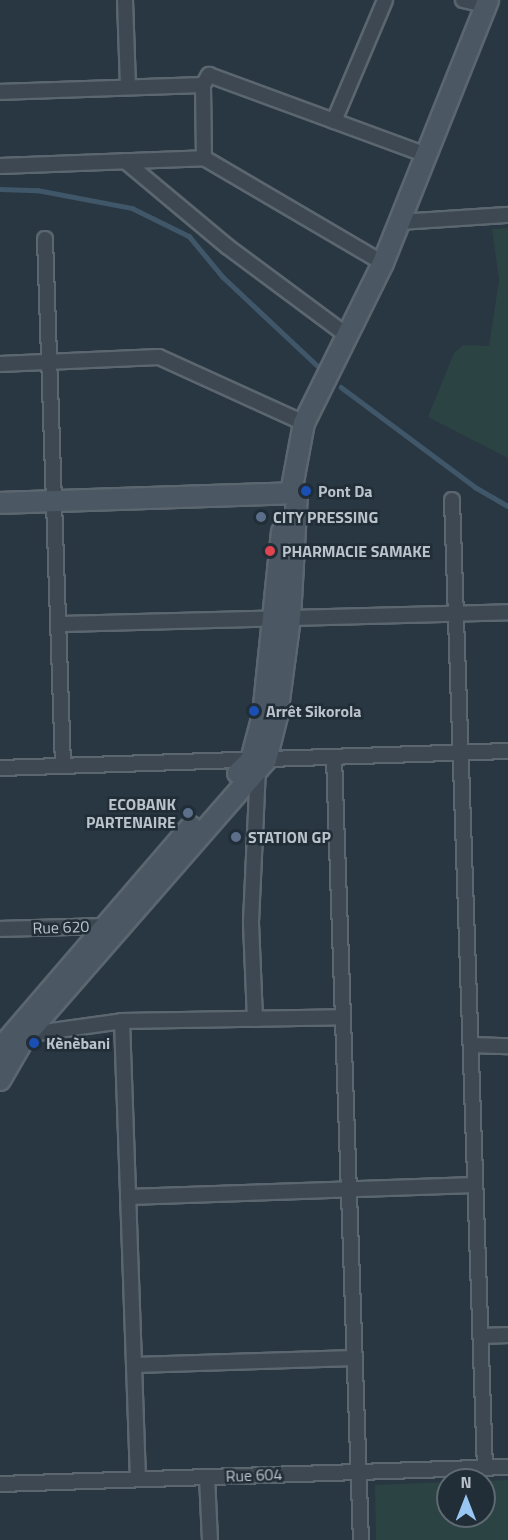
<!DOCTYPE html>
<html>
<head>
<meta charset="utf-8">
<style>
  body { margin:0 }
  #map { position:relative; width:508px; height:1540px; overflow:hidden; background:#293742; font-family:"Titillium Web",sans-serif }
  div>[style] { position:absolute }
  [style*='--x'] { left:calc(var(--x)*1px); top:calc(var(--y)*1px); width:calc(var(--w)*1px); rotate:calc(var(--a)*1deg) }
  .green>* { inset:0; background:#2b4342 }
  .stream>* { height:4.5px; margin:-2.25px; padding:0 2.25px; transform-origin:2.25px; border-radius:2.25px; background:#40576a }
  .roads { filter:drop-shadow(2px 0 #5b666f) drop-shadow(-2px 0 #5b666f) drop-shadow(0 2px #5b666f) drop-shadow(0 -2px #5b666f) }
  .street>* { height:14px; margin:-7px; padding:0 7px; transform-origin:7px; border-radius:7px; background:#3d4852 }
  .secondary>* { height:20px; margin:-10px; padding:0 10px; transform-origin:10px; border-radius:10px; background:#4b5864 }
  .dots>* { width:16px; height:16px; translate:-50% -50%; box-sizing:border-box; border:3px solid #212d37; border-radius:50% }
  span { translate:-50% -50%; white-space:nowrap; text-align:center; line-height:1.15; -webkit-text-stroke:5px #212d37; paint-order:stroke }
  .poi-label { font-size:16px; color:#bac3cb; font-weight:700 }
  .left { translate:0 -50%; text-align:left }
  .right { translate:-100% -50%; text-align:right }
  .street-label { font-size:16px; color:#bac3cb }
  .north { position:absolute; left:436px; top:1468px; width:60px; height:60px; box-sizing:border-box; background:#212d37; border:2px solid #5e6972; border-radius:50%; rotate:0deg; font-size:16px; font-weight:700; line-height:24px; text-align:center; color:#bac3cb }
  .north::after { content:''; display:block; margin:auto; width:21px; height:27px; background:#98c7f3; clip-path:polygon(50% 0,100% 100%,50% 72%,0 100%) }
</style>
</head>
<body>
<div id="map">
  <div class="green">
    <i style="clip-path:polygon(508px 228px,508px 458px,428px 417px,454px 353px,463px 345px,489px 346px,499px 280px,492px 229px)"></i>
    <i style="clip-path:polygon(508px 1480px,508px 1540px,376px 1540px,375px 1485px,448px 1482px,448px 1516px,484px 1516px,484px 1481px)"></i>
  </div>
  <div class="stream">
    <i style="--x:0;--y:189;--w:37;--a:2"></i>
    <i style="--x:37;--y:190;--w:97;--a:10.7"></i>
    <i style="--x:132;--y:208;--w:64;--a:26.2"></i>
    <i style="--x:189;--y:236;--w:53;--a:50.3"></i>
    <i style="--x:223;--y:277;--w:134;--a:43.2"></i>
    <i style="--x:341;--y:387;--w:167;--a:36.7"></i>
    <i style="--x:475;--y:487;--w:38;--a:30"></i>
  </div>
  <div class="roads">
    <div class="street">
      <i style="--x:125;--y:0;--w:87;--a:88"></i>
      <i style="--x:463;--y:0;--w:22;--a:13"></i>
      <i style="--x:0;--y:92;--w:203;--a:-2"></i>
      <i style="--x:334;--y:121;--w:131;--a:-67.1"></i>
      <i style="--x:204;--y:158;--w:73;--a:-90.8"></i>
      <i style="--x:203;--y:85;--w:12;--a:-59"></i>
      <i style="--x:209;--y:75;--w:231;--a:20.2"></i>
      <i style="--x:125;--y:161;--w:134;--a:39.9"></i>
      <i style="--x:228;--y:247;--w:149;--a:36.6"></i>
      <i style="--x:0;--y:166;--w:204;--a:-2.2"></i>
      <i style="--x:204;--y:158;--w:208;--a:30.4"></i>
      <i style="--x:399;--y:222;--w:109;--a:-3.7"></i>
      <i style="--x:45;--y:239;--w:527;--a:88.04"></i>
      <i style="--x:0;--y:364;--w:159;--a:-2.5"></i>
      <i style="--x:159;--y:357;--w:159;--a:24.5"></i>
      <i style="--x:452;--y:500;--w:969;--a:88.05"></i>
      <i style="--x:59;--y:624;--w:449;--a:-1.5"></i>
      <i style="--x:334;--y:757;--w:783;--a:88.03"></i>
      <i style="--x:0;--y:768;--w:508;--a:-1.92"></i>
      <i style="--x:0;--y:929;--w:109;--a:-1.6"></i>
      <i style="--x:255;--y:1019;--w:97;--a:-92.4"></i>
      <i style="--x:251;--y:922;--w:154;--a:-87.4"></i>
      <i style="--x:122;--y:1021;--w:458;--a:88"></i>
      <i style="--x:23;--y:1035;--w:100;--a:-8"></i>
      <i style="--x:122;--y:1021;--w:221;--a:-1"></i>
      <i style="--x:471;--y:1045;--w:37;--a:2"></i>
      <i style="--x:128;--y:1197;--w:347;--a:-2"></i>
      <i style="--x:481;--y:1336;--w:27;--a:-2"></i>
      <i style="--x:134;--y:1365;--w:221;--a:-1.8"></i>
      <i style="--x:207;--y:1477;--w:63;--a:87.3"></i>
      <i style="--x:0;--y:1484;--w:508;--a:-1.92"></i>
    </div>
    <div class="secondary">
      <i style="--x:291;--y:493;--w:71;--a:-79.5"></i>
      <i style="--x:304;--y:423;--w:178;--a:-63.7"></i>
      <i style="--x:383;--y:263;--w:283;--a:-68.2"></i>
      <i style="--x:0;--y:503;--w:297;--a:-1.9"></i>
      <i style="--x:297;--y:493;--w:125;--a:93.2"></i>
      <i style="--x:290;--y:618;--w:99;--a:97.6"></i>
      <i style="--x:277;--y:716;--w:45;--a:104"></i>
      <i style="--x:266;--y:760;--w:365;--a:131.1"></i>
      <i style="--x:26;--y:1035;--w:52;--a:120"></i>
      <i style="--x:238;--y:773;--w:18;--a:-45"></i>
      <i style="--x:251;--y:760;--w:47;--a:-75.1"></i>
      <i style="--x:263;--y:715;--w:184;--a:-84.1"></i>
      <i style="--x:0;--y:1049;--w:293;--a:-49.3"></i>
    </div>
  </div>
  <div class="dots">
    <i style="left:306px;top:491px;background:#1a4fb4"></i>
    <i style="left:261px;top:517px;background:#5c6f8a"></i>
    <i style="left:270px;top:551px;background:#e0444e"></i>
    <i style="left:254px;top:711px;background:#1a4fb4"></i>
    <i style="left:188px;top:813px;background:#5c6f8a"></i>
    <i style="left:236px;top:837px;background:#5c6f8a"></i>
    <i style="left:34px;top:1043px;background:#1a4fb4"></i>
  </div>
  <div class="poi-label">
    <span class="left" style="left:318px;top:491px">Pont Da</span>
    <span class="left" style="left:273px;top:517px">CITY PRESSING</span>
    <span class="left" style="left:282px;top:551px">PHARMACIE SAMAKE</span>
    <span class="left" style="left:266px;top:711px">Arrêt Sikorola</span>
    <span class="right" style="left:176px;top:813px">ECOBANK<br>PARTENAIRE</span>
    <span class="left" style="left:248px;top:837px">STATION GP</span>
    <span class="left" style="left:46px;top:1043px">Kènèbani</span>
  </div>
  <div class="street-label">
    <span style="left:61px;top:927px;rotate:-2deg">Rue 620</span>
    <span style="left:254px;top:1475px;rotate:-2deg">Rue 604</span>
  </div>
  <div class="north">N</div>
</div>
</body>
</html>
